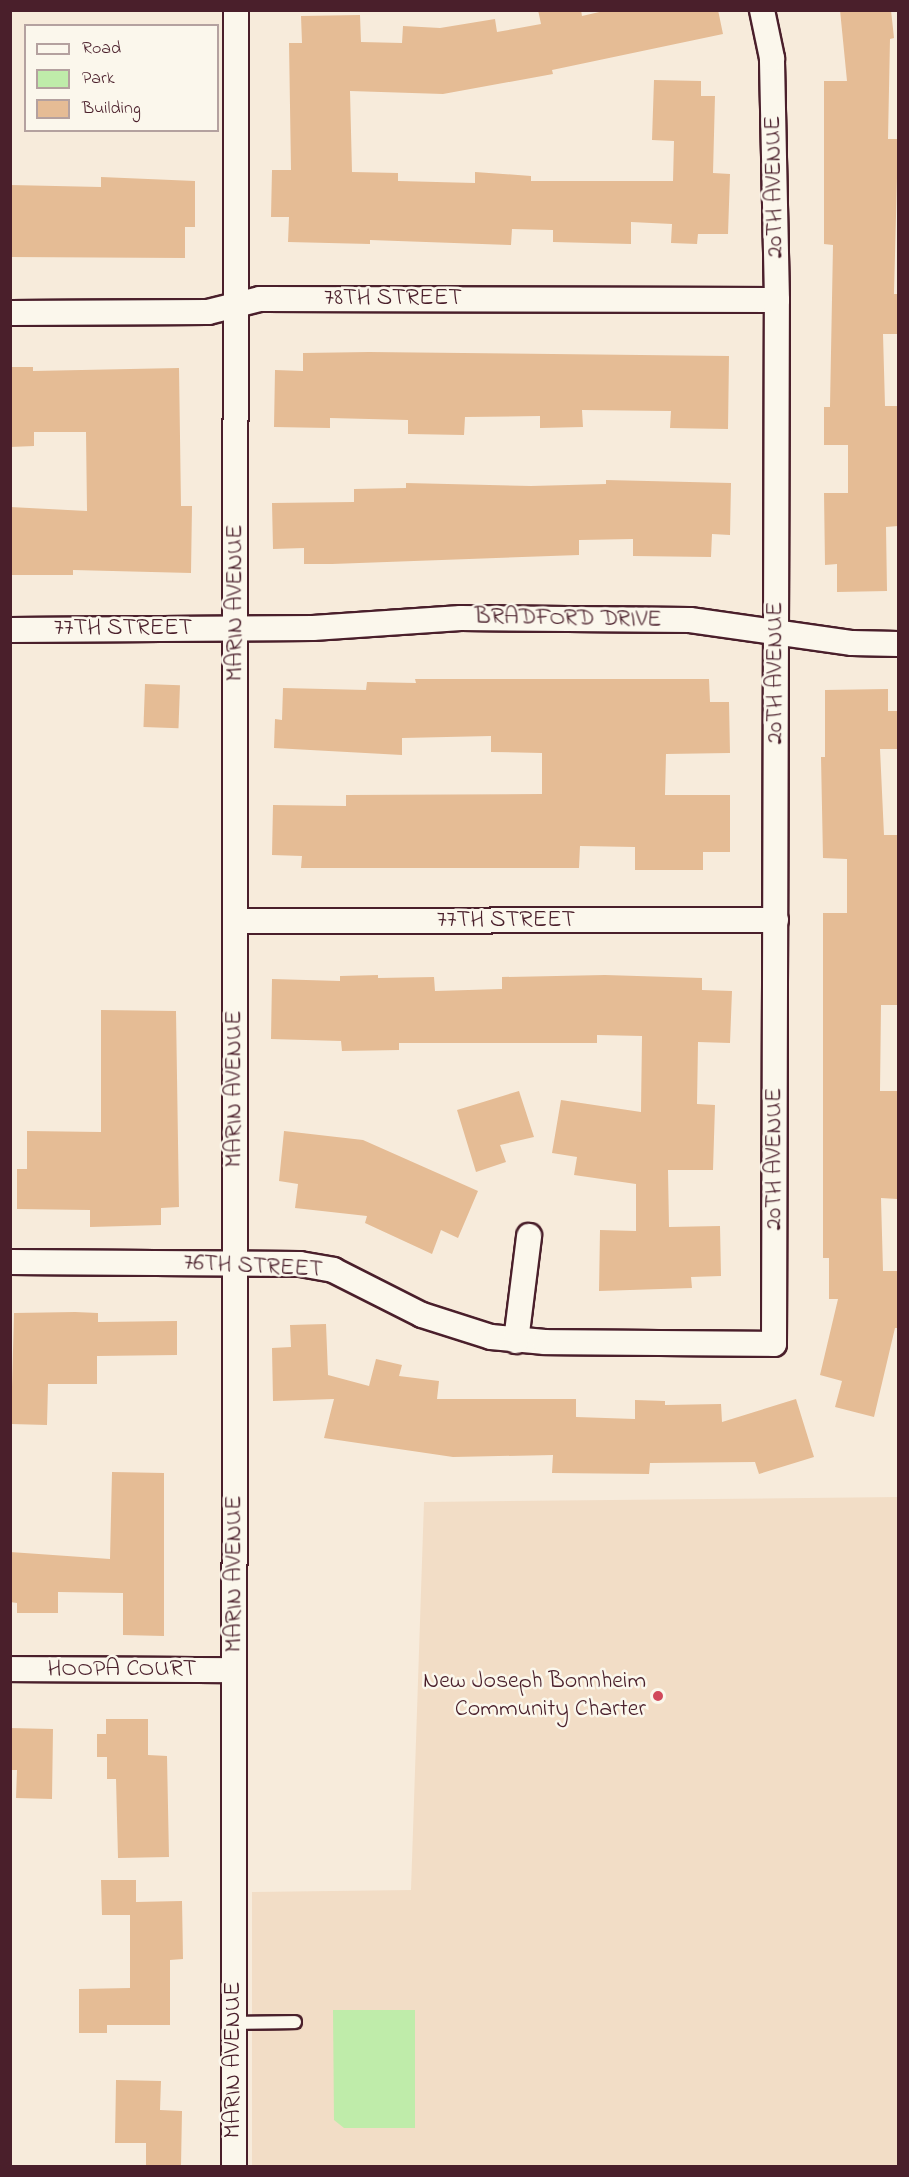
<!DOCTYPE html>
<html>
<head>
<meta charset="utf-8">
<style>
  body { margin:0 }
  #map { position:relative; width:909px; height:2177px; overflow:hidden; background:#f7ebdb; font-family:"Indie Flower",sans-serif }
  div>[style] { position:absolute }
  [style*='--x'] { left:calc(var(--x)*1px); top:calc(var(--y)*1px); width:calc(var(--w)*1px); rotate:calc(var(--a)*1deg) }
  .built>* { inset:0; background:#f2ddc6 }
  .green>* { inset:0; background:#bfecaa }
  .building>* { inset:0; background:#e5bc95; transform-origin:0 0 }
  .roads { filter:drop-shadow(2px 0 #4a1f2b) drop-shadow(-2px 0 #4a1f2b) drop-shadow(0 2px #4a1f2b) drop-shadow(0 -2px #4a1f2b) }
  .lane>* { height:12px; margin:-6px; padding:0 6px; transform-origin:6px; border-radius:6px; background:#fbf7ec }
  .street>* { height:24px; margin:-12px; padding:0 12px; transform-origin:12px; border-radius:12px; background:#fbf7ec }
  .dots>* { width:16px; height:16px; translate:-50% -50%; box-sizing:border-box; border:3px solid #fbf7ec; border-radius:50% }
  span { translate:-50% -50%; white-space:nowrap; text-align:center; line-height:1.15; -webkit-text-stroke:5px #fbf7ec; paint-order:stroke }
  .street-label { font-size:24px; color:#4a1f2b }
  .poi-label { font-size:24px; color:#4a1f2b }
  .right { translate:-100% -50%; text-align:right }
  .frame { position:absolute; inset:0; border:12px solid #4a1f2b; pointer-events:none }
  .legend { position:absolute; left:24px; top:24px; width:195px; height:108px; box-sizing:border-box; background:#fbf7ec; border:2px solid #b4a19f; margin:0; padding:8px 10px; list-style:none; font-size:18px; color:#4a1f2b }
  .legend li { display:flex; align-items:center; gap:12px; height:30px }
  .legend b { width:30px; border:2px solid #b4a19f }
</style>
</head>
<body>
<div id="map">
  <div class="built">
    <i style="clip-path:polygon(898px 1497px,898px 2166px,252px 2166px,252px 1892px,411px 1890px,424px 1502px)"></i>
  </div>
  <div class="green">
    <i style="clip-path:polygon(333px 2010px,415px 2010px,415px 2128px,344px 2128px,334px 2120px)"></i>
  </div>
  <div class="building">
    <i style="clip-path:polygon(538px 10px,581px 10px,582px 16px,608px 10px,718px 10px,723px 34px,552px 70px,553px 74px,443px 94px,350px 91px,352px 172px,398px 173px,398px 181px,475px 183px,475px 172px,531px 176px,531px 181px,673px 181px,674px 141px,652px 140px,654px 80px,701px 81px,701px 96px,715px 96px,713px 173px,730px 174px,728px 234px,698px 234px,697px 244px,671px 243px,672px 224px,631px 222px,631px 244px,553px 242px,553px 230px,512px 229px,511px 245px,370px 240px,370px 244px,288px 242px,289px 217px,271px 217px,272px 170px,291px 170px,289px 43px,302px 43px,301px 16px,360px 15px,361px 42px,402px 43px,403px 26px,440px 28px,495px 19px,497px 32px,541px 24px)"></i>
    <i style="clip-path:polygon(840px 10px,891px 10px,894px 38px,890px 39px,888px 139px,898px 139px,894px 294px,898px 294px,898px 334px,883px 334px,885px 406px,897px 406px,898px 526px,886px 527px,887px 591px,837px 592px,837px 564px,825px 565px,824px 493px,848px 493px,848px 445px,824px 445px,824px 407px,830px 407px,833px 245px,824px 244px,824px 81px,847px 81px)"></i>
    <i style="clip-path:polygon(101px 177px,195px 181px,195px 227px,185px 227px,185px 258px,10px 257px,10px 185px,101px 187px)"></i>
    <i style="clip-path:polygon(369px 352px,729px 356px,728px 429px,670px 428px,671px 411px,582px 410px,583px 427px,540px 428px,540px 416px,465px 417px,464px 435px,408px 434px,408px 420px,330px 418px,330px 428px,274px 427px,275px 370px,303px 371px,303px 353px)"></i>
    <i style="clip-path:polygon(10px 367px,33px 367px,33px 371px,179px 368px,181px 506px,192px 506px,191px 573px,73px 570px,73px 575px,10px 575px,10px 507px,87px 511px,86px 432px,34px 432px,34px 446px,10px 447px)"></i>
    <i style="clip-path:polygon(606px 480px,731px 483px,730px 535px,712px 534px,711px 557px,633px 556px,633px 539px,579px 540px,579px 555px,332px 564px,304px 564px,304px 548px,273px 549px,272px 503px,354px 502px,354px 489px,406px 488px,406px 483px,531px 486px,606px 484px)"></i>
    <i style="clip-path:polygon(415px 679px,709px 679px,710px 702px,729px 702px,730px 753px,666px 754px,665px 795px,730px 795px,730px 852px,703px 852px,703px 870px,635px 870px,635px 847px,580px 846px,579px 868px,301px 868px,302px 856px,272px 855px,273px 805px,346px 806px,346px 795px,542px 794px,542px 753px,491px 752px,491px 736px,402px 738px,402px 755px,274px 748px,275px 719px,282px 720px,283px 688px,366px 690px,367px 682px,416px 683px)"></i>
    <i style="left:145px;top:684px;width:35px;height:43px;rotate:2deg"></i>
    <i style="clip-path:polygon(888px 689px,888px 711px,898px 711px,898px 749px,880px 749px,884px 835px,898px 835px,898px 1005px,881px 1005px,880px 1091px,898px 1091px,898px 1142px,897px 1199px,881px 1198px,883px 1271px,898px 1271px,898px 1328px,895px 1328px,874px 1417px,835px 1407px,842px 1381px,820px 1375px,838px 1299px,829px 1299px,829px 1258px,823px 1258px,823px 913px,847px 913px,847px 859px,823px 858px,821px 757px,825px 757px,825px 690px)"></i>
    <i style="clip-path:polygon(378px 975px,378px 978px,434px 977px,435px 991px,502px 989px,502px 977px,605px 975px,702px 978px,702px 990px,732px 991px,730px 1043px,698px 1042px,697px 1104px,715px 1105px,713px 1170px,668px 1170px,669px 1227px,720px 1226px,721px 1276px,691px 1277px,692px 1288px,599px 1291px,600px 1230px,636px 1231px,636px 1184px,574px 1175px,577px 1157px,552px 1153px,561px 1100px,641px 1112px,642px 1036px,597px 1035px,597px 1043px,399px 1043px,399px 1050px,342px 1051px,341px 1041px,271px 1039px,272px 979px,340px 981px,340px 976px)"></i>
    <i style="clip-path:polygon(101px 1010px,176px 1011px,179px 1207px,161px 1208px,161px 1225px,90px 1227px,90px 1210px,17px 1209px,17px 1169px,27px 1169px,27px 1131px,101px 1132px)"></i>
    <i style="clip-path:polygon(519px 1091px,534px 1137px,500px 1145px,506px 1162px,476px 1172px,457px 1110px)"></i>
    <i style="clip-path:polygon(284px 1131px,363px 1140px,478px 1191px,458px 1238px,441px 1230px,432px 1254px,365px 1223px,367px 1216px,295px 1208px,298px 1184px,279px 1181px)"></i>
    <i style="clip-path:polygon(75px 1312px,98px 1313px,98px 1322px,177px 1321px,177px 1355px,97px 1356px,97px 1384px,48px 1384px,47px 1425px,11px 1424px,14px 1313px)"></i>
    <i style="clip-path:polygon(326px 1324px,328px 1375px,369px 1386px,376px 1359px,402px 1365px,399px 1376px,439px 1381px,437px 1399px,576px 1399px,576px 1417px,635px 1419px,635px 1400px,665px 1401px,665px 1405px,721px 1404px,722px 1422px,796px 1399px,814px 1457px,759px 1474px,755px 1462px,650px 1463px,649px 1474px,552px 1473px,553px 1455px,453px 1457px,324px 1438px,334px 1399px,273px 1401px,272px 1348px,291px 1347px,290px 1325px)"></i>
    <i style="clip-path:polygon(112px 1472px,164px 1473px,164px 1636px,123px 1635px,123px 1593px,58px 1592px,58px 1613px,17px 1613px,17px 1603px,10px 1602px,10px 1552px,110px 1559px)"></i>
    <i style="clip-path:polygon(106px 1719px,148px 1719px,148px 1755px,167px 1756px,169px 1857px,118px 1858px,116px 1779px,107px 1779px,107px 1757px,97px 1757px,97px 1734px,106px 1734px)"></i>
    <i style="clip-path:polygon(10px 1728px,53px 1729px,52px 1799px,16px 1798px,17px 1770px,10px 1770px)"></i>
    <i style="clip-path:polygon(101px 1880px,136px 1880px,136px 1902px,182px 1901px,183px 1959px,170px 1960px,170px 2025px,107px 2025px,107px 2033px,79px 2033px,79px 1989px,130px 1988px,130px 1915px,102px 1915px)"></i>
    <i style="clip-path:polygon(116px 2080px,161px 2081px,160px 2110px,182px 2111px,181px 2166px,146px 2166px,146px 2143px,115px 2143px)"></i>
  </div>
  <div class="roads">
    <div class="lane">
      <i style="--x:234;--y:2023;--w:61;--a:-0.9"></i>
    </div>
    <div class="street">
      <i style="--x:10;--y:313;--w:198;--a:-0.3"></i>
      <i style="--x:208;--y:312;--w:54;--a:-14"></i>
      <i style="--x:260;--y:299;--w:517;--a:0.11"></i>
      <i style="--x:10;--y:630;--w:303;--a:-0.4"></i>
      <i style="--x:313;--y:628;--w:148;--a:-3.9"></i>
      <i style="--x:461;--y:618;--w:229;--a:0.5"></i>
      <i style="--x:690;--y:620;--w:164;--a:8.1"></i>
      <i style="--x:852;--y:643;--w:46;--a:1.2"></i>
      <i style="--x:235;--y:921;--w:541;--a:-0.11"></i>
      <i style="--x:10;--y:1262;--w:290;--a:0.4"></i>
      <i style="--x:300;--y:1264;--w:34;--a:10"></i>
      <i style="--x:333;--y:1270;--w:100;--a:26.8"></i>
      <i style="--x:422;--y:1315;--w:72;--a:17.7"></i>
      <i style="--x:491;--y:1337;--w:54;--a:5.3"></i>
      <i style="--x:545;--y:1342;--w:229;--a:0.5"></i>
      <i style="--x:774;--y:1344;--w:1044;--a:-89.84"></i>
      <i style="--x:777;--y:300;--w:242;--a:-91.2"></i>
      <i style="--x:772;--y:58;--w:49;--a:-101.8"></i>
      <i style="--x:516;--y:1341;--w:106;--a:-82.9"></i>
      <i style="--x:10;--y:1669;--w:224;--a:0.3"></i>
      <i style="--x:234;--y:2166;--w:2156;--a:-89.95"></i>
    </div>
  </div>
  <div class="dots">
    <i style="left:658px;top:1696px;background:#d1495b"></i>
  </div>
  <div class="street-label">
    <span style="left:775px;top:187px;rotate:-91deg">20TH AVENUE</span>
    <span style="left:393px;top:299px">78TH STREET</span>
    <span style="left:236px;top:603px;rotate:-90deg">MARIN AVENUE</span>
    <span style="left:568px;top:619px;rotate:1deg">BRADFORD DRIVE</span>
    <span style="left:123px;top:629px">77TH STREET</span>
    <span style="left:776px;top:673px;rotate:-90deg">20TH AVENUE</span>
    <span style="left:506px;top:921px">77TH STREET</span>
    <span style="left:235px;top:1089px;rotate:-90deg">MARIN AVENUE</span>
    <span style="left:775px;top:1159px;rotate:-90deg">20TH AVENUE</span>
    <span style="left:253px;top:1267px;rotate:3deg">76TH STREET</span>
    <span style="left:235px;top:1574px;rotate:-90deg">MARIN AVENUE</span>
    <span style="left:122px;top:1670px">HOOPA COURT</span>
    <span style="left:234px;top:2060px;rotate:-90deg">MARIN AVENUE</span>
  </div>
  <div class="poi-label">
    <span class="right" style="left:646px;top:1696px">New Joseph Bonnheim<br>Community Charter</span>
  </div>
  <div class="frame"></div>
  <ul class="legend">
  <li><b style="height:8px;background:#fbf7ec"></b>Road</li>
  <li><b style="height:16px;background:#bfecaa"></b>Park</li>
  <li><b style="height:16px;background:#e5bc95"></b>Building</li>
  </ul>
</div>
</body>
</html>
